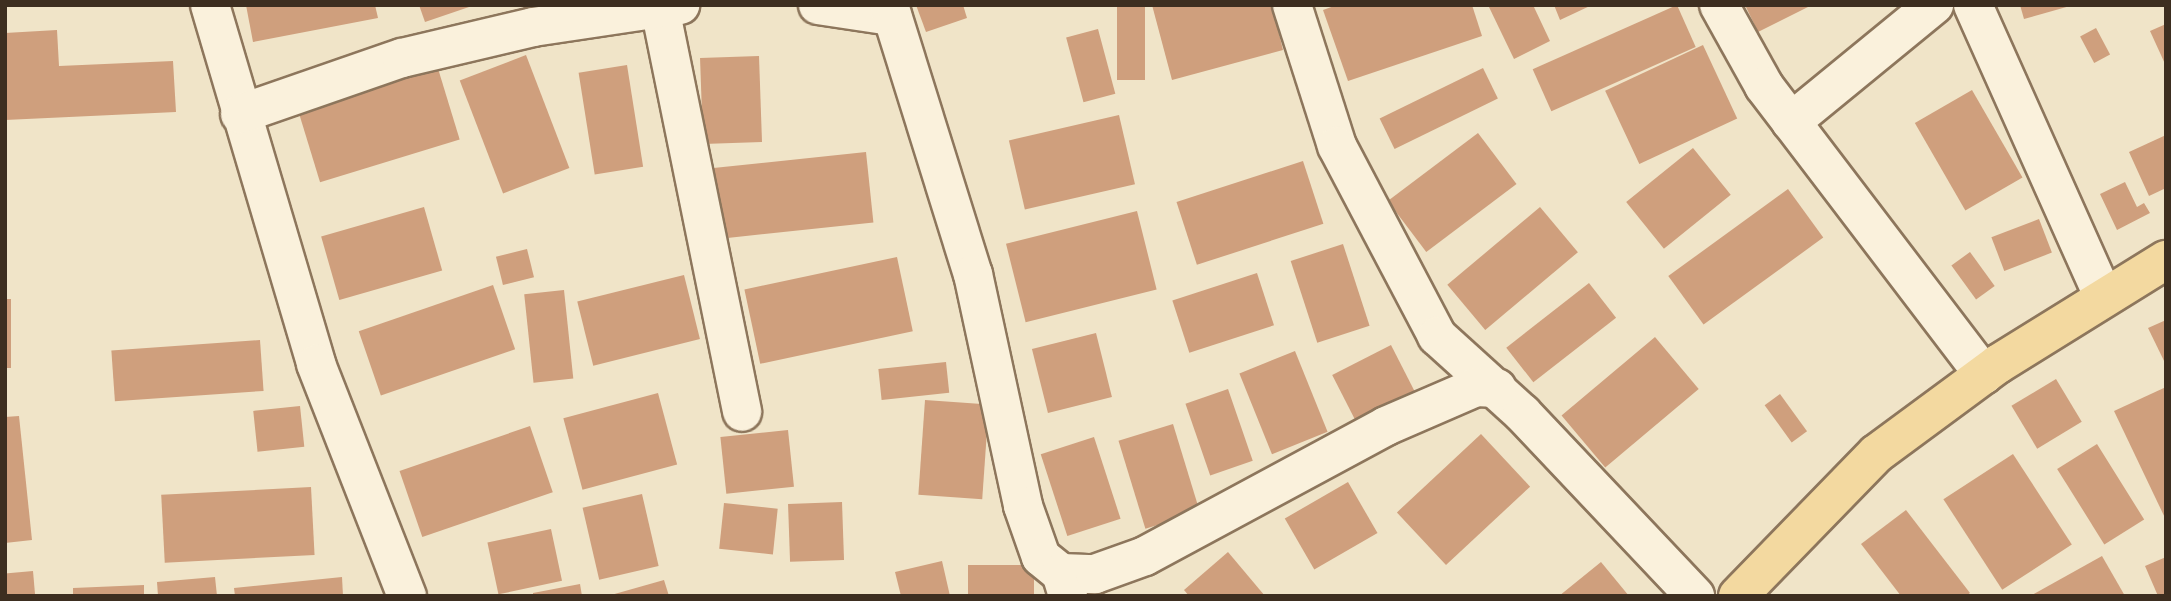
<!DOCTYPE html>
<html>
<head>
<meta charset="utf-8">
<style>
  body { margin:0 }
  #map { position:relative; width:2171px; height:601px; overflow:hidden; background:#f0e4c8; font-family:Literata,serif }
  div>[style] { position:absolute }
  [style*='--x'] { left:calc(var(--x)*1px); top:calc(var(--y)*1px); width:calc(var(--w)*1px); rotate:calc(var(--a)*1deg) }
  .building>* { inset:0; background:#cf9f7d; transform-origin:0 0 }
  .roads { filter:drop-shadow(2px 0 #8d765c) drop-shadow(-2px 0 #8d765c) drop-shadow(0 2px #8d765c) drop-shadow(0 -2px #8d765c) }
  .minor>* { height:38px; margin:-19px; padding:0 19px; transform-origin:19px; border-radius:19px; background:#faf1dc }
  .primary>* { height:38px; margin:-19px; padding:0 19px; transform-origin:19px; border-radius:19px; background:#f3d9a0 }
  span { translate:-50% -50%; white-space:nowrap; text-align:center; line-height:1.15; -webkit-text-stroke:7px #f7eed8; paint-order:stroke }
  .frame { position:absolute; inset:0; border:7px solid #3d2e20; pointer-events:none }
</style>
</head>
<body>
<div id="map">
  <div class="building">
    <i style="clip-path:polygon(246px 5px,375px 5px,378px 18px,253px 42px)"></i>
    <i style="clip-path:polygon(419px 5px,472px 5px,472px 6px,425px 22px)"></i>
    <i style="clip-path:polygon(916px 5px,963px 5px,967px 18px,926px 32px)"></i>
    <i style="left:1117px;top:5px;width:28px;height:75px"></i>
    <i style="clip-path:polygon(1152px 5px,1272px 5px,1283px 50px,1172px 80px)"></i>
    <i style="clip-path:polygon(1337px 5px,1472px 5px,1482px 36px,1348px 81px,1323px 10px)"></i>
    <i style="clip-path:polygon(1488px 5px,1533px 5px,1550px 41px,1514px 59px)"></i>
    <i style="clip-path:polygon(1554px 5px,1592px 5px,1560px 20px)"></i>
    <i style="left:1677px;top:5px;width:46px;height:158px;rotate:66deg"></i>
    <i style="clip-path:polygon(1745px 5px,1812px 5px,1758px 32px)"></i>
    <i style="clip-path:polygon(2020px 5px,2070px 5px,2070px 6px,2024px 19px)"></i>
    <i style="clip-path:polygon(2166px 24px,2166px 66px,2150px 31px)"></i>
    <i style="left:2096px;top:28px;width:30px;height:18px;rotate:62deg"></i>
    <i style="left:1098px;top:29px;width:67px;height:33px;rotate:75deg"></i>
    <i style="clip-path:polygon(57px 30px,59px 66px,173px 61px,176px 112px,5px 120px,5px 33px)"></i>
    <i style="left:1703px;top:45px;width:81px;height:108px;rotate:65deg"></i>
    <i style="left:526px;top:55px;width:121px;height:71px;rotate:69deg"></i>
    <i style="left:759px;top:56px;width:86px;height:59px;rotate:88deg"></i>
    <i style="left:436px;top:62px;width:81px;height:146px;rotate:73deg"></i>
    <i style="left:627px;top:65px;width:103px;height:49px;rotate:81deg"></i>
    <i style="left:1483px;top:68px;width:34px;height:115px;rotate:64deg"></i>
    <i style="left:1972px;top:90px;width:101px;height:66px;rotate:60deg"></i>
    <i style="left:1119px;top:115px;width:71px;height:113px;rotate:77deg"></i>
    <i style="left:1478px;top:133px;width:64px;height:113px;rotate:53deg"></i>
    <i style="clip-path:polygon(2166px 135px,2166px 188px,2149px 196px,2129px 152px)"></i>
    <i style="left:1693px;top:148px;width:60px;height:86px;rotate:51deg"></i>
    <i style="left:866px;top:152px;width:71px;height:163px;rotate:84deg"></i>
    <i style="left:1303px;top:161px;width:66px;height:133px;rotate:72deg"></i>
    <i style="clip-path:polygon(2125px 182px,2137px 207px,2144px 203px,2150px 213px,2117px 230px,2100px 194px)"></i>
    <i style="left:1788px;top:189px;width:60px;height:148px;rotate:54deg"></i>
    <i style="left:424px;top:207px;width:66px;height:107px;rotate:74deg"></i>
    <i style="left:1540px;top:207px;width:59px;height:121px;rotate:50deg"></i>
    <i style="left:1137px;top:211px;width:81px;height:135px;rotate:76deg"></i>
    <i style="left:2039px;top:219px;width:36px;height:51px;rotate:69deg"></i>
    <i style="left:1343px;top:244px;width:86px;height:55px;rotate:72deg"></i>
    <i style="left:527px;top:249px;width:29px;height:32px;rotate:76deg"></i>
    <i style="left:1970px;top:252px;width:42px;height:23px;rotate:54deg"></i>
    <i style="left:897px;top:257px;width:76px;height:156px;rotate:78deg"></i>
    <i style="left:1257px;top:273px;width:55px;height:89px;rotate:72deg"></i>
    <i style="left:684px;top:275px;width:66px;height:110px;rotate:76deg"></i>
    <i style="left:1589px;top:283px;width:44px;height:105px;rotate:52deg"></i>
    <i style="left:493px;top:285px;width:68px;height:142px;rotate:71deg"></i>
    <i style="left:564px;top:290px;width:89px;height:40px;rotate:84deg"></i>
    <i style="left:5px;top:299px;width:6px;height:69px"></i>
    <i style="clip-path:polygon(2166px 320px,2166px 365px,2148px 328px)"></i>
    <i style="left:1096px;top:333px;width:66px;height:66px;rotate:76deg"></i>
    <i style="left:1655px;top:337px;width:68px;height:122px;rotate:50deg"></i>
    <i style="left:260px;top:340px;width:51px;height:149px;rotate:86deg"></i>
    <i style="left:1391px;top:345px;width:54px;height:66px;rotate:63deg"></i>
    <i style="left:1295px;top:351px;width:87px;height:60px;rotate:68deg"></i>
    <i style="left:946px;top:362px;width:31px;height:68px;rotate:84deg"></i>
    <i style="left:2056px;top:379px;width:50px;height:52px;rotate:59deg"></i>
    <i style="clip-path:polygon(2166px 387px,2166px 520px,2114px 411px)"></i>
    <i style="left:1228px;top:389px;width:76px;height:45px;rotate:71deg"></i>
    <i style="left:658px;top:393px;width:74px;height:98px;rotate:75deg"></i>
    <i style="left:1780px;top:394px;width:46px;height:19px;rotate:54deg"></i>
    <i style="left:925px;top:400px;width:64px;height:95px;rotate:4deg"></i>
    <i style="left:300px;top:406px;width:41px;height:47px;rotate:84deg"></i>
    <i style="clip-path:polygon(19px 416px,32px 540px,5px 543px,5px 417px)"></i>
    <i style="left:1173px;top:424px;width:92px;height:57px;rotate:73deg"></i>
    <i style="left:530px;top:426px;width:70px;height:138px;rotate:71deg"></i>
    <i style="left:788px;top:430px;width:57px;height:68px;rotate:84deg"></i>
    <i style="left:1481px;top:434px;width:72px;height:115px;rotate:47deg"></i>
    <i style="left:1094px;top:437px;width:86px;height:56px;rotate:72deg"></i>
    <i style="left:2097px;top:444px;width:89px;height:47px;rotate:58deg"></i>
    <i style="left:2013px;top:454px;width:108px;height:83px;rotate:57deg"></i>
    <i style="left:1348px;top:482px;width:59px;height:73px;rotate:60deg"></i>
    <i style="left:311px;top:487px;width:68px;height:150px;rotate:87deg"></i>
    <i style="left:642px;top:494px;width:74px;height:61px;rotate:77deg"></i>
    <i style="left:842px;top:502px;width:58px;height:54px;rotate:88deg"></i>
    <i style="left:724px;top:503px;width:54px;height:46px;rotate:6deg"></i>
    <i style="clip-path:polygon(1906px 510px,1970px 593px,1966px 596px,1901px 596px,1861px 544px)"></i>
    <i style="left:551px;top:529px;width:53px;height:65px;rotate:78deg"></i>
    <i style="clip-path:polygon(1228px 552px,1265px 596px,1189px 596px,1184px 590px)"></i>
    <i style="clip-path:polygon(2102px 556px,2125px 596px,2030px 596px)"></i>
    <i style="clip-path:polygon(2166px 557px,2166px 596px,2158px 596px,2145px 566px)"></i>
    <i style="clip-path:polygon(942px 561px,950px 596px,901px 596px,895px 572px)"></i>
    <i style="clip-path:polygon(1601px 562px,1629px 596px,1559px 596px)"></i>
    <i style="left:968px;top:565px;width:66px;height:31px"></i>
    <i style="left:33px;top:571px;width:25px;height:28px;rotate:85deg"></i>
    <i style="clip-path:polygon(215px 577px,217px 596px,158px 596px,157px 582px)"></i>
    <i style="clip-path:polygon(342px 577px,343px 596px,235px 596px,234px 588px)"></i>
    <i style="clip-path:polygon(664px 580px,669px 596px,612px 596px,611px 595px)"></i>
    <i style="clip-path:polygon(580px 584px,582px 596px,533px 596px,533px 593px)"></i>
    <i style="clip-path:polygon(144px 585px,144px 596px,73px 596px,73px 588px)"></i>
  </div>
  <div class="roads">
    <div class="minor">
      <i style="--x:210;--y:5;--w:374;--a:73.5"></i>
      <i style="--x:316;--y:364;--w:249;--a:68.6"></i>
      <i style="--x:818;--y:5;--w:75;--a:8.5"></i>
      <i style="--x:889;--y:5;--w:282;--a:72.7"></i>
      <i style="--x:973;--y:274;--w:237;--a:77.8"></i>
      <i style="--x:1023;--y:506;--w:54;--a:70.6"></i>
      <i style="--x:1041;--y:557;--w:26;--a:39"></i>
      <i style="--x:1061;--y:573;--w:24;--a:73"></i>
      <i style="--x:1292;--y:5;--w:148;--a:72.3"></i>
      <i style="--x:1337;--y:146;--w:215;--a:62.2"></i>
      <i style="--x:1437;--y:336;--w:115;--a:42.2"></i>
      <i style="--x:1522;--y:413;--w:252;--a:46.6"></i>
      <i style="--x:1719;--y:5;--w:93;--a:60.9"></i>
      <i style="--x:1764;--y:86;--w:363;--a:52.7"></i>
      <i style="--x:1973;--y:5;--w:318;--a:65.9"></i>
      <i style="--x:660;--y:8;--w:412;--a:78.5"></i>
      <i style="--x:240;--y:114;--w:171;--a:-19.1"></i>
      <i style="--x:402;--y:58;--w:135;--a:-13.3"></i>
      <i style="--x:533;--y:27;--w:149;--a:-8.5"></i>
      <i style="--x:1791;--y:122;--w:185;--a:-39.3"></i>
      <i style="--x:1061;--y:573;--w:34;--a:2"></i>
      <i style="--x:1095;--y:574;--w:53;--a:-19.8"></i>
      <i style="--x:1145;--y:556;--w:274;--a:-28.3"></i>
      <i style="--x:1386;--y:426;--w:98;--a:-23.4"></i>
      <i style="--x:1476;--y:387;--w:21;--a:3"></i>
    </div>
    <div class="primary">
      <i style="--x:1738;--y:596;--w:198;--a:-45.8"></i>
      <i style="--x:1876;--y:454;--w:152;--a:-36.4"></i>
      <i style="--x:1998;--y:364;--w:198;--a:-31.8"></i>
    </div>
  </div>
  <div class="frame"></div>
</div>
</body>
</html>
